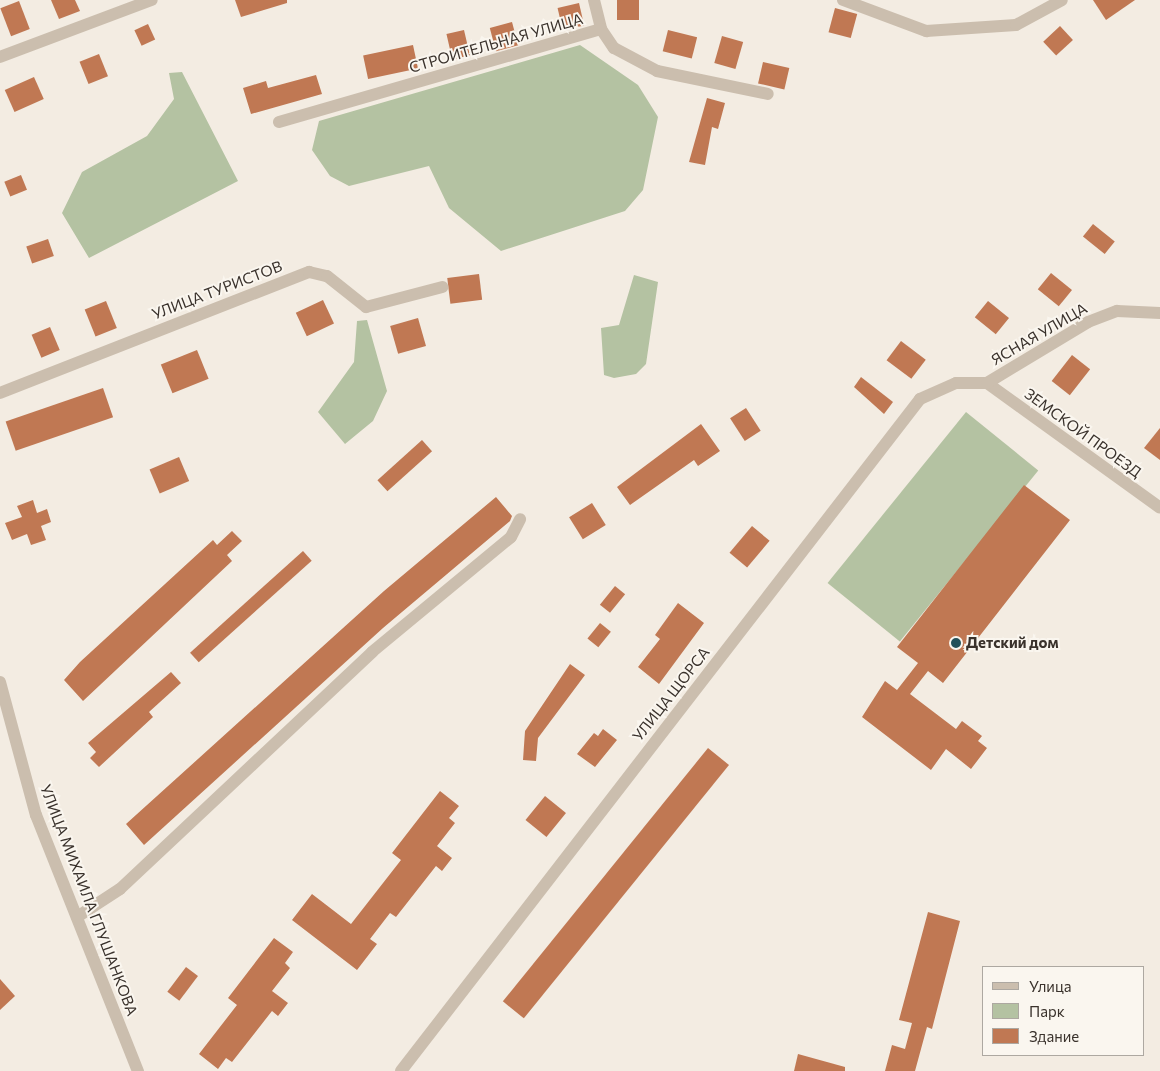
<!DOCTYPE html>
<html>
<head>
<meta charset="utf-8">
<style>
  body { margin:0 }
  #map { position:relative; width:1160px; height:1071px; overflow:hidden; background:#f3ece2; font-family:Commissioner,sans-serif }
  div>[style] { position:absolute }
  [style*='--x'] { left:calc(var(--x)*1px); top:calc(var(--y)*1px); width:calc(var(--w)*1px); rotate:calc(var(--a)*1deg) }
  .green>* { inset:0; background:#b4c2a2; transform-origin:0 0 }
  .building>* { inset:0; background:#c07853; transform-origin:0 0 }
  .minor>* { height:12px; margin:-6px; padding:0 6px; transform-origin:6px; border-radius:6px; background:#cbbeae }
  .dots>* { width:14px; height:14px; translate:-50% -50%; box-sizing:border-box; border:2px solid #faf6ef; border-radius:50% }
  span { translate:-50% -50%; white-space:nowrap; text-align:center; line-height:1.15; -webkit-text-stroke:4px #faf6ef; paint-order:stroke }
  .street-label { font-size:15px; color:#3a322c }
  .poi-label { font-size:15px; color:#3a322c; font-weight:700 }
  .left { translate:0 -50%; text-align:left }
  .legend { position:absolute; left:982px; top:966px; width:162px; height:90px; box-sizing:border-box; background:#faf6ef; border:1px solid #ada8a1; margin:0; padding:6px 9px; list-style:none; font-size:15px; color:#3a322c }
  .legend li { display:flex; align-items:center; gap:10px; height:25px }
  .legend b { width:25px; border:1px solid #ada8a1 }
</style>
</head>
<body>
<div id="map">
  <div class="green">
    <i style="clip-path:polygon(580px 45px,638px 85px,658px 117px,643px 190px,625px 211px,501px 251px,449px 208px,429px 166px,349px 186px,330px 176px,312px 150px,319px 121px)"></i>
    <i style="clip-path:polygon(182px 72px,238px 181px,89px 258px,62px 213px,82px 172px,147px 136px,174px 99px,169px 73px)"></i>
    <i style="clip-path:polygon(634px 275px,658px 282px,646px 364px,636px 374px,614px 378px,604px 375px,601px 328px,619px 325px)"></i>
    <i style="clip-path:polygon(367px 320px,387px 391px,373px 421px,345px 444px,318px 412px,354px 362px,357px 321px)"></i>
    <i style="left:966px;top:412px;width:93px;height:220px;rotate:39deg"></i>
  </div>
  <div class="building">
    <i style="clip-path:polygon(51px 0,75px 0,80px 11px,59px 19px)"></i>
    <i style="clip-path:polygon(235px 0,287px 0,287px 3px,241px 17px)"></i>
    <i style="left:617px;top:0;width:22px;height:20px"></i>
    <i style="clip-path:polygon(1093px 0,1135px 0,1106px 20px)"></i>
    <i style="left:19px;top:1px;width:30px;height:20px;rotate:69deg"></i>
    <i style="left:579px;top:3px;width:23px;height:22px;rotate:77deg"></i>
    <i style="left:835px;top:8px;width:23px;height:25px;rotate:15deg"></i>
    <i style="left:512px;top:22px;width:24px;height:23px;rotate:75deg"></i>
    <i style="left:148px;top:24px;width:17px;height:15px;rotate:65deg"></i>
    <i style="left:1060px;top:26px;width:19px;height:23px;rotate:47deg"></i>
    <i style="left:464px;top:30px;width:26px;height:18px;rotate:77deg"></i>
    <i style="left:668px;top:30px;width:30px;height:22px;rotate:14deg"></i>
    <i style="left:722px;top:36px;width:22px;height:28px;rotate:16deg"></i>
    <i style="left:413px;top:45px;width:24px;height:51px;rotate:78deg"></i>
    <i style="left:99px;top:54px;width:24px;height:21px;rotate:68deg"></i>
    <i style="left:763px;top:62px;width:27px;height:22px;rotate:13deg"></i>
    <i style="clip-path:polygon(316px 75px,322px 94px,251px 114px,243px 88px,266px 81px,268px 88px)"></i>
    <i style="left:34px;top:77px;width:24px;height:32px;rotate:66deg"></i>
    <i style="clip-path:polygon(707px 98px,725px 103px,718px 129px,712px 127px,705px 165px,689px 162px)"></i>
    <i style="left:21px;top:175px;width:16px;height:18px;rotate:68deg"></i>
    <i style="left:1093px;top:224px;width:28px;height:16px;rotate:39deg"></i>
    <i style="left:48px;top:239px;width:18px;height:23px;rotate:71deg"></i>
    <i style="left:1051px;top:273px;width:27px;height:21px;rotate:39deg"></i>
    <i style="left:479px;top:274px;width:26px;height:32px;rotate:83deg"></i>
    <i style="left:323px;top:300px;width:26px;height:30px;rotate:65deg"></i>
    <i style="left:106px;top:301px;width:29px;height:23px;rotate:68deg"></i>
    <i style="left:988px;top:301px;width:27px;height:21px;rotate:39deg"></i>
    <i style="left:418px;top:318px;width:29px;height:29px;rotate:74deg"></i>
    <i style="left:50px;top:327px;width:25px;height:20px;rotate:67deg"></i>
    <i style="left:901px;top:341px;width:31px;height:24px;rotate:37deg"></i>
    <i style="left:197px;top:350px;width:31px;height:39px;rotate:68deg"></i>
    <i style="left:1072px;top:355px;width:23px;height:33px;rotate:38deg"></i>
    <i style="clip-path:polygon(861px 377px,893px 402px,884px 414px,854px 387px)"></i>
    <i style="left:103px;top:388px;width:31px;height:103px;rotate:71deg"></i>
    <i style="left:746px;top:408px;width:27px;height:19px;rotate:57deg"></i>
    <i style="clip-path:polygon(701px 424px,720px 451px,698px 466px,694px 460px,630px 505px,617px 487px)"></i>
    <i style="clip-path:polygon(1160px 428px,1160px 460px,1144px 448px)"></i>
    <i style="left:422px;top:440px;width:15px;height:60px;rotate:48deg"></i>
    <i style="left:179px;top:457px;width:26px;height:32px;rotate:67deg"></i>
    <i style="clip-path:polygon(1024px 485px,1070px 520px,943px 683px,928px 671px,910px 694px,956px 729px,962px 721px,982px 736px,978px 741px,987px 748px,971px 769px,946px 749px,931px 770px,862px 717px,885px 681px,897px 690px,918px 663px,897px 647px)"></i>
    <i style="clip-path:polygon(496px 497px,512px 516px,510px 521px,383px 628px,144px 845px,126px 824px,384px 591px)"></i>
    <i style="clip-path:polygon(33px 500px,37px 513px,47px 509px,51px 522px,41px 526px,46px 540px,31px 545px,27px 534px,12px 540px,5px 523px,22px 517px,17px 506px)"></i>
    <i style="left:592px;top:503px;width:26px;height:27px;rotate:58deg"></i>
    <i style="left:752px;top:526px;width:23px;height:35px;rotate:40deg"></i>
    <i style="clip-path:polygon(232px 531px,242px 541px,227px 555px,232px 561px,83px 701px,64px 680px,80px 662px,213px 540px,217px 545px)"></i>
    <i style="left:303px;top:551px;width:13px;height:152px;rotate:48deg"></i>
    <i style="left:615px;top:586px;width:13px;height:24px;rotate:39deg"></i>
    <i style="clip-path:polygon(678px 603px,704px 623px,659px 684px,638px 667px,660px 639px,655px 635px)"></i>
    <i style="left:600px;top:623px;width:14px;height:20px;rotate:39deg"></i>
    <i style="clip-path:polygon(570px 664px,585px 675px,538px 738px,536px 761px,523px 760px,525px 731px)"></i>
    <i style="clip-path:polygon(171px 672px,181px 683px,149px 712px,153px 717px,99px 767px,90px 758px,96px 752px,88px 743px)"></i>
    <i style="clip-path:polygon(603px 729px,617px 740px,595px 767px,577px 754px,594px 733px,598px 736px)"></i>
    <i style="left:708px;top:748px;width:27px;height:326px;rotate:39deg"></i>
    <i style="clip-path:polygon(440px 791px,459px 806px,449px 818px,455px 823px,437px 846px,452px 858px,442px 871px,436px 866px,396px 917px,390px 913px,370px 939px,377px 944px,357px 970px,292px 920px,312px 894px,351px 924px,401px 860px,392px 853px)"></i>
    <i style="left:545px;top:796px;width:27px;height:31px;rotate:39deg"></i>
    <i style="clip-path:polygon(928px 912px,960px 921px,932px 1029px,927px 1027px,915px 1071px,885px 1071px,892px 1045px,905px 1049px,912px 1023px,899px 1020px)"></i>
    <i style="clip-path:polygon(274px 938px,293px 952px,285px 963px,290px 968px,272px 991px,288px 1003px,278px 1016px,272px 1011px,232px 1062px,226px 1058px,218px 1069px,199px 1054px,237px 1005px,228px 998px)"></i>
    <i style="left:186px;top:967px;width:15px;height:31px;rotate:37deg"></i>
    <i style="clip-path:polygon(0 979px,15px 996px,0 1010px)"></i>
    <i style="clip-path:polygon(798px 1054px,845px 1067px,845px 1071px,794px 1071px)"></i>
  </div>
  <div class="minor">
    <i style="--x:594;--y:0;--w:30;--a:76"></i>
    <i style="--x:843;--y:0;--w:89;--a:20.5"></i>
    <i style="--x:926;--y:31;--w:90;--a:-3.8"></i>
    <i style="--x:1016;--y:25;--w:52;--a:-28.5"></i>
    <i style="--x:0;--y:57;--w:162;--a:-20.6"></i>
    <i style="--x:279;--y:122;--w:335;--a:-16.1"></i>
    <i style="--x:601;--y:29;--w:23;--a:56"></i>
    <i style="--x:614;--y:48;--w:49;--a:28.1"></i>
    <i style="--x:657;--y:71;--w:113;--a:11.7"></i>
    <i style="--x:987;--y:383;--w:213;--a:35.8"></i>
    <i style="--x:0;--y:393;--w:332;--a:-21.4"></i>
    <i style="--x:309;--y:272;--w:18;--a:13"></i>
    <i style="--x:327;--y:276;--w:50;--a:38.5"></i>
    <i style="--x:366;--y:307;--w:79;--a:-14.7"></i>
    <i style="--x:0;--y:682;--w:138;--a:74.9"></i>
    <i style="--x:36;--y:815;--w:276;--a:68.3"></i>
    <i style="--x:77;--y:917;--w:51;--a:-33.1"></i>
    <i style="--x:120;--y:889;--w:346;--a:-43.2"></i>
    <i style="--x:372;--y:652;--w:180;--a:-39.6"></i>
    <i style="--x:511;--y:537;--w:20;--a:-63"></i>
    <i style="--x:401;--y:1071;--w:849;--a:-52.32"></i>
    <i style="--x:920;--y:399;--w:39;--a:-24"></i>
    <i style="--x:956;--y:383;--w:31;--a:0"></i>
    <i style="--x:987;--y:383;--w:118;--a:-31.1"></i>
    <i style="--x:1088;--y:322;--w:31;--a:-21"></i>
    <i style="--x:1117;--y:311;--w:43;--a:2.7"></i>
  </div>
  <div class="dots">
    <i style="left:956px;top:643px;background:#23515a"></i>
  </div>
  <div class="street-label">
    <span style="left:496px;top:43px;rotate:-16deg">СТРОИТЕЛЬНАЯ УЛИЦА</span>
    <span style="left:217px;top:290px;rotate:-21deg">УЛИЦА ТУРИСТОВ</span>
    <span style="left:1039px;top:334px;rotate:-30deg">ЯСНАЯ УЛИЦА</span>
    <span style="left:1083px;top:433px;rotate:36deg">ЗЕМСКОЙ ПРОЕЗД</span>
    <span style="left:671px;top:694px;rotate:-52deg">УЛИЦА ЩОРСА</span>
    <span style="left:89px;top:900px;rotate:69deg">УЛИЦА МИХАИЛА ГЛУШАНКОВА</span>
  </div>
  <div class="poi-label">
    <span class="left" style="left:966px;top:643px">Детский дом</span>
  </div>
  <ul class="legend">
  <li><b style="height:6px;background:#cbbeae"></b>Улица</li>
  <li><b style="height:14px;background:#b4c2a2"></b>Парк</li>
  <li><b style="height:14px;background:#c07853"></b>Здание</li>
  </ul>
</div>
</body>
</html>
